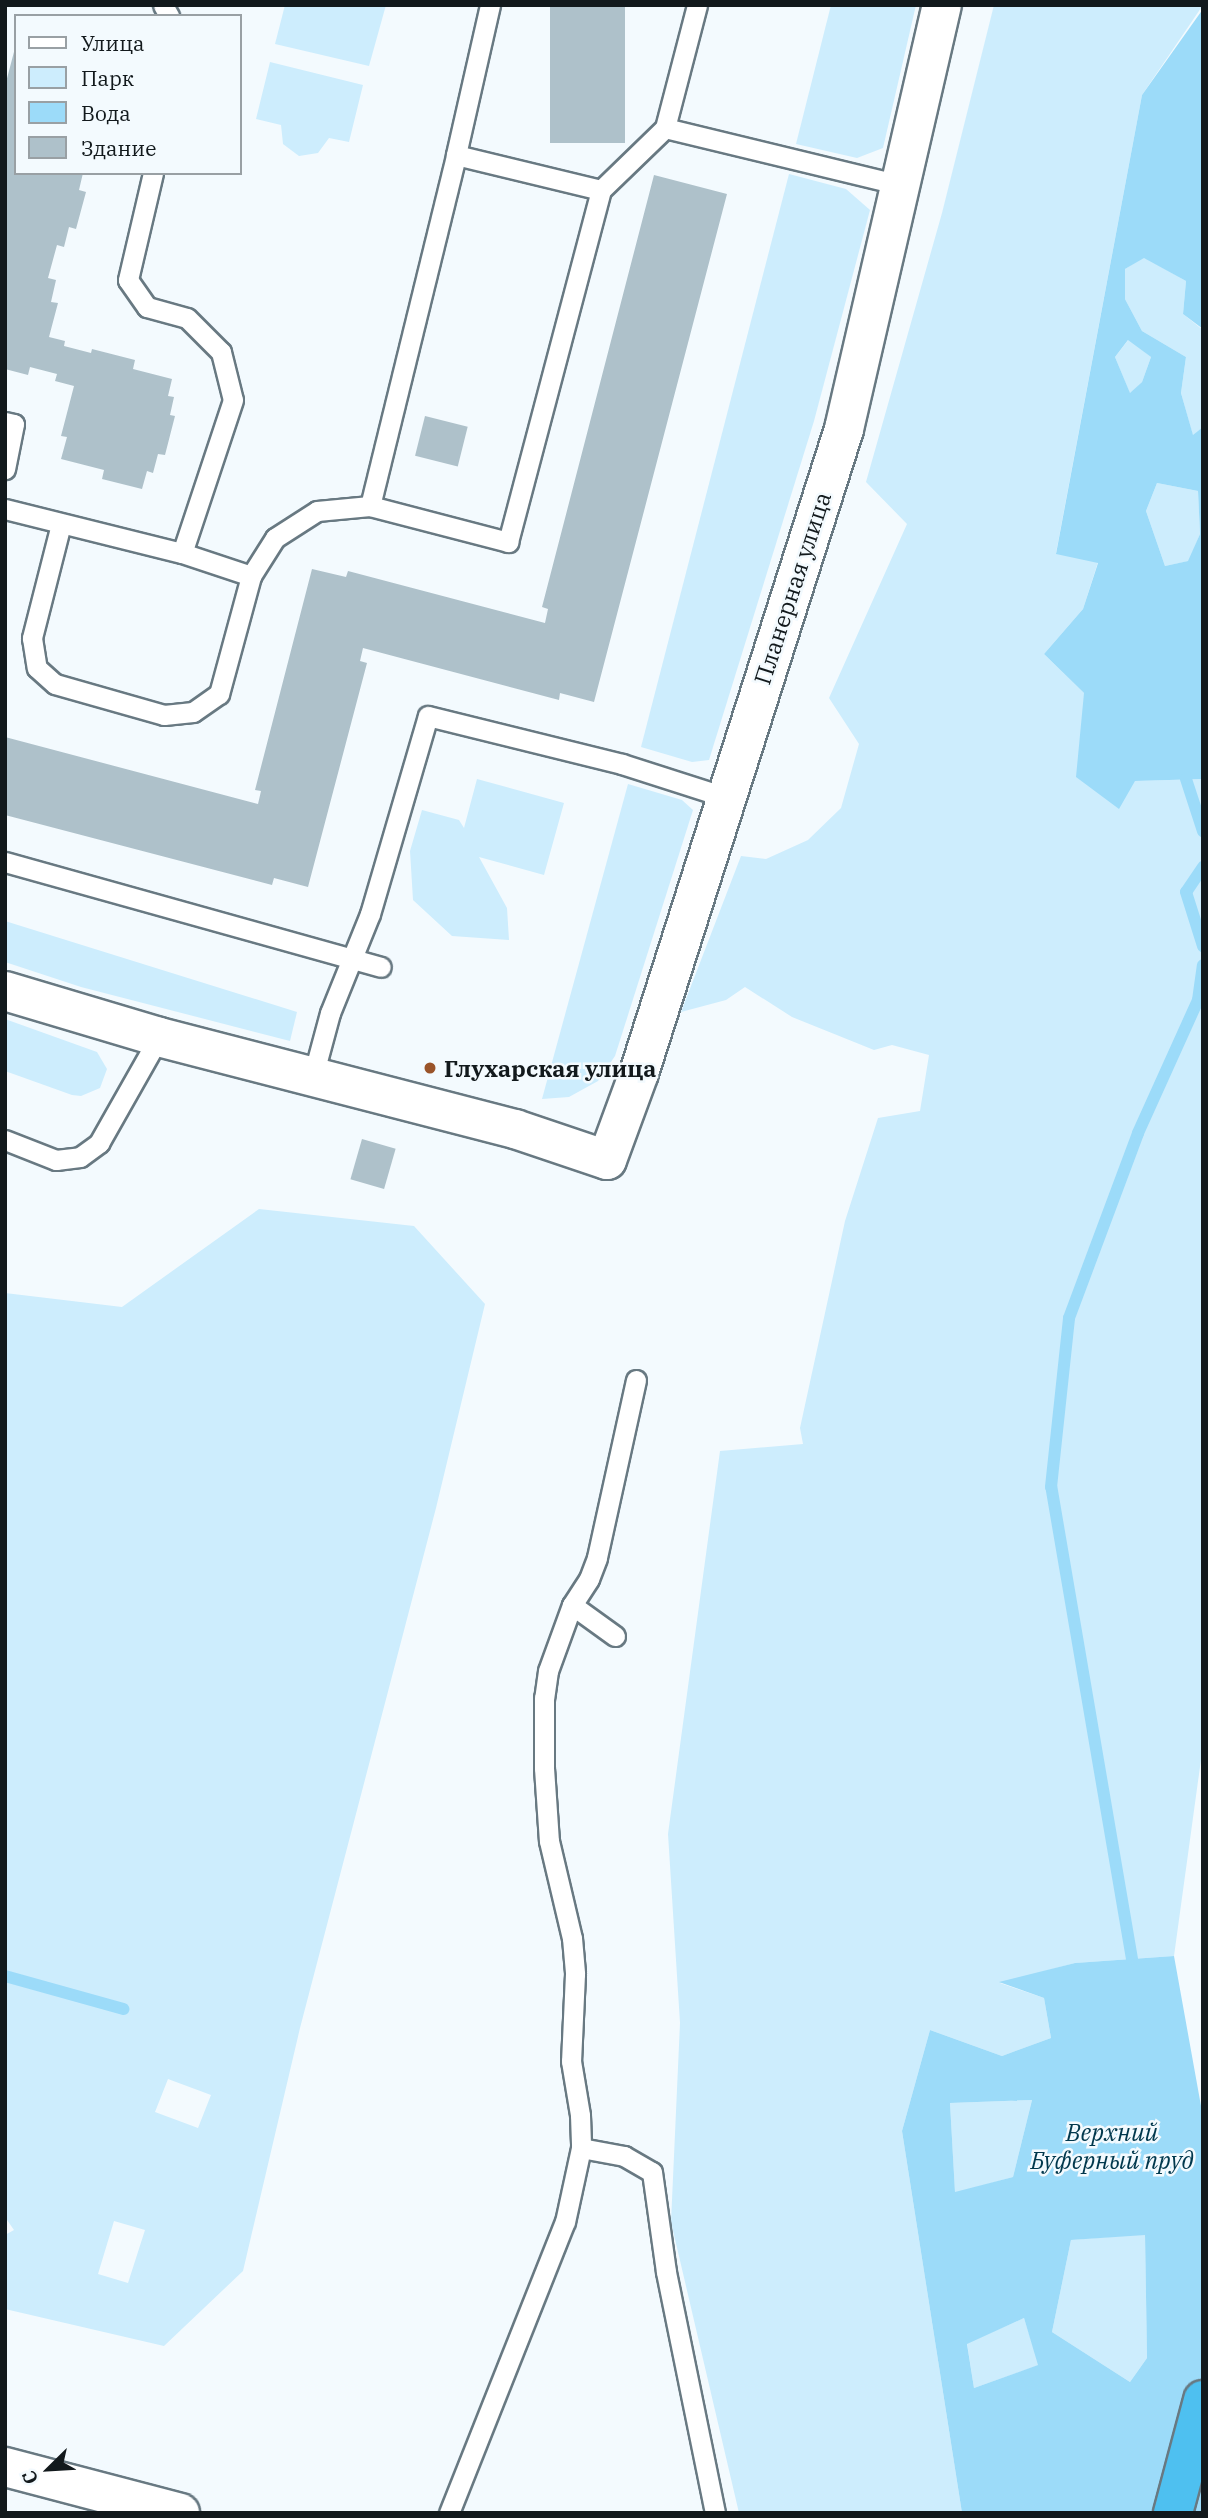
<!DOCTYPE html>
<html>
<head>
<meta charset="utf-8">
<style>
  body { margin:0 }
  #map { position:relative; width:1208px; height:2518px; overflow:hidden; background:#f3fafe; font-family:"IBM Plex Serif",serif }
  div>[style] { position:absolute }
  [style*='--x'] { left:calc(var(--x)*1px); top:calc(var(--y)*1px); width:calc(var(--w)*1px); rotate:calc(var(--a)*1deg) }
  .green>* { inset:0; background:#cdedfd }
  .water>* { inset:0; background:#9cdbf9 }
  .stream>* { height:12px; margin:-6px; padding:0 6px; transform-origin:6px; border-radius:6px; background:#9cdbf9 }
  .building>* { inset:0; background:#aec1ca; transform-origin:0 0 }
  .roads { filter:drop-shadow(2px 0 #687982) drop-shadow(-2px 0 #687982) drop-shadow(0 2px #687982) drop-shadow(0 -2px #687982) }
  .service>* { height:19px; margin:-9.5px; padding:0 9.5px; transform-origin:9.5px; border-radius:9.5px; background:#fff }
  .minor>* { height:38px; margin:-19px; padding:0 19px; transform-origin:19px; border-radius:19px; background:#fff }
  .motorway>* { height:38px; margin:-19px; padding:0 19px; transform-origin:19px; border-radius:19px; background:#4ec0f0 }
  .dots>* { width:19px; height:19px; translate:-50% -50%; box-sizing:border-box; border:4px solid #f3fafe; border-radius:50% }
  span { translate:-50% -50%; white-space:nowrap; text-align:center; line-height:1.15; -webkit-text-stroke:5px #f3fafe; paint-order:stroke }
  .street-label { font-size:23px; color:#12191c }
  .poi-label { font-size:23px; color:#12191c; font-weight:700 }
  .left { translate:0 -50%; text-align:left }
  .water-label { font-size:24px; color:#00384d; font-style:italic }
  .frame { position:absolute; inset:0; border:7px solid #12191c; pointer-events:none }
  .legend { position:absolute; left:14px; top:14px; width:228px; height:161px; box-sizing:border-box; background:#f3fafe; border:2px solid #99a0a4; margin:0; padding:9px 12px; list-style:none; font-size:21px; color:#12191c }
  .legend li { display:flex; align-items:center; gap:14px; height:35px }
  .legend b { width:35px; border:2px solid #99a0a4 }
  .north { position:absolute; left:14px; top:2434px; width:70px; height:70px; -webkit-text-stroke:5px #f3fafe; paint-order:stroke; rotate:246deg; font-size:19px; font-weight:700; line-height:28px; text-align:center; color:#12191c }
  .north::after { content:''; display:block; margin:auto; width:24px; height:32px; background:#12191c; clip-path:polygon(50% 0,100% 100%,50% 72%,0 100%) }
</style>
</head>
<body>
<div id="map">
  <div class="green">
    <i style="clip-path:polygon(285px 5px,386px 5px,369px 66px,275px 44px)"></i>
    <i style="clip-path:polygon(831px 5px,916px 5px,883px 148px,857px 158px,796px 144px)"></i>
    <i style="clip-path:polygon(994px 5px,1203px 5px,1142px 95px,1056px 553px,1098px 562px,1083px 609px,1044px 654px,1084px 693px,1135px 781px,1203px 779px,1203px 1745px,1174px 1956px,1075px 1963px,1000px 1983px,1044px 1998px,1051px 2038px,1002px 2056px,930px 2030px,902px 2131px,962px 2513px,739px 2513px,671px 2222px,680px 2023px,668px 1834px,720px 1451px,803px 1444px,800px 1428px,845px 1221px,878px 1118px,920px 1111px,929px 1055px,892px 1045px,874px 1050px,792px 1017px,745px 987px,726px 1000px,681px 1012px,741px 856px,766px 859px,808px 840px,841px 808px,859px 744px,829px 698px,907px 524px,866px 482px,942px 213px)"></i>
    <i style="clip-path:polygon(270px 62px,363px 85px,349px 142px,329px 138px,318px 153px,299px 156px,283px 144px,281px 125px,256px 119px)"></i>
    <i style="clip-path:polygon(789px 174px,846px 189px,870px 210px,814px 421px,709px 760px,692px 762px,641px 747px)"></i>
    <i style="clip-path:polygon(1144px 257px,1186px 281px,1183px 314px,1203px 330px,1203px 427px,1193px 436px,1181px 393px,1186px 357px,1142px 331px,1125px 299px,1125px 269px)"></i>
    <i style="clip-path:polygon(1129px 339px,1151px 357px,1142px 382px,1130px 394px,1115px 357px)"></i>
    <i style="clip-path:polygon(1157px 483px,1198px 491px,1200px 534px,1189px 561px,1165px 566px,1146px 511px)"></i>
    <i style="clip-path:polygon(477px 779px,564px 803px,544px 875px,479px 857px,507px 908px,509px 940px,452px 936px,413px 900px,410px 851px,422px 810px,459px 820px,464px 828px)"></i>
    <i style="clip-path:polygon(628px 784px,682px 800px,693px 810px,615px 1056px,598px 1081px,569px 1097px,542px 1099px)"></i>
    <i style="clip-path:polygon(5px 921px,297px 1012px,290px 1041px,81px 987px,5px 962px)"></i>
    <i style="clip-path:polygon(5px 1019px,97px 1052px,107px 1069px,100px 1088px,81px 1096px,72px 1095px,5px 1071px)"></i>
    <i style="clip-path:polygon(evenodd,259px 1209px,414px 1226px,485px 1304px,436px 1508px,300px 2028px,243px 2271px,164px 2346px,5px 2309px,5px 2235px,14px 2230px,5px 2217px,5px 1293px,122px 1307px,259px 1209px,168px 2079px,211px 2095px,198px 2128px,155px 2112px,168px 2079px,259px 1209px,114px 2221px,145px 2230px,128px 2283px,98px 2274px,114px 2221px)"></i>
    <i style="clip-path:polygon(1032px 2100px,1013px 2177px,955px 2193px,950px 2103px)"></i>
    <i style="clip-path:polygon(1145px 2234px,1147px 2358px,1130px 2382px,1052px 2332px,1071px 2240px)"></i>
    <i style="clip-path:polygon(1024px 2318px,1039px 2365px,974px 2388px,967px 2343px)"></i>
  </div>
  <div class="water">
    <i style="clip-path:polygon(evenodd,1203px 9px,1203px 329px,1183px 314px,1186px 281px,1144px 258px,1125px 269px,1125px 299px,1142px 331px,1186px 357px,1181px 393px,1193px 435px,1203px 427px,1203px 779px,1135px 781px,1119px 809px,1076px 777px,1084px 693px,1044px 654px,1083px 609px,1098px 563px,1056px 554px,1142px 95px,1203px 9px,1128px 340px,1151px 357px,1142px 382px,1130px 393px,1115px 357px,1128px 340px,1203px 9px,1157px 483px,1198px 491px,1200px 534px,1188px 561px,1165px 566px,1146px 511px,1157px 483px)"></i>
    <i style="clip-path:polygon(evenodd,1174px 1956px,1203px 2117px,1203px 2513px,962px 2513px,902px 2131px,930px 2030px,1002px 2056px,1051px 2038px,1044px 1998px,999px 1982px,1075px 1963px,1174px 1956px,1032px 2100px,1013px 2177px,955px 2192px,950px 2103px,1032px 2100px,1174px 1956px,1145px 2235px,1147px 2358px,1130px 2382px,1052px 2332px,1071px 2240px,1145px 2235px,1174px 1956px,1024px 2318px,1038px 2365px,974px 2388px,967px 2344px,1024px 2318px)"></i>
  </div>
  <div class="stream">
    <i style="--x:1186;--y:779;--w:55;--a:71.9"></i>
    <i style="--x:1203;--y:867;--w:30;--a:124"></i>
    <i style="--x:1186;--y:892;--w:57;--a:72.5"></i>
    <i style="--x:1132;--y:1959;--w:479;--a:-99.7"></i>
    <i style="--x:1051;--y:1487;--w:170;--a:-83.9"></i>
    <i style="--x:1069;--y:1318;--w:197;--a:-69.5"></i>
    <i style="--x:1138;--y:1133;--w:146;--a:-65.7"></i>
    <i style="--x:1198;--y:1000;--w:35;--a:-82"></i>
    <i style="--x:5;--y:1976;--w:123;--a:15.6"></i>
  </div>
  <div class="building">
    <i style="left:550px;top:5px;width:75px;height:138px"></i>
    <i style="clip-path:polygon(15px 48px,16px 173px,83px 173px,79px 190px,86px 192px,76px 229px,69px 227px,64px 247px,57px 245px,48px 278px,56px 280px,51px 302px,58px 303px,49px 337px,65px 341px,64px 346px,91px 353px,92px 349px,135px 360px,133px 369px,172px 379px,168px 396px,174px 397px,170px 415px,175px 416px,165px 455px,158px 454px,153px 473px,147px 471px,142px 489px,102px 479px,104px 470px,61px 459px,67px 437px,61px 436px,74px 386px,55px 381px,57px 374px,30px 367px,28px 375px,5px 369px,5px 86px)"></i>
    <i style="clip-path:polygon(654px 175px,727px 194px,594px 702px,560px 693px,559px 700px,363px 648px,360px 661px,367px 663px,308px 887px,274px 878px,272px 885px,5px 815px,5px 737px,258px 804px,261px 791px,255px 790px,312px 569px,346px 577px,348px 571px,545px 623px,548px 609px,542px 607px)"></i>
    <i style="left:425px;top:416px;width:44px;height:41px;rotate:14deg"></i>
    <i style="left:362px;top:1139px;width:35px;height:42px;rotate:16deg"></i>
  </div>
  <div class="roads">
    <div class="service">
      <i style="--x:163;--y:5;--w:13;--a:61"></i>
      <i style="--x:490;--y:5;--w:154;--a:102.8"></i>
      <i style="--x:456;--y:155;--w:149;--a:13.6"></i>
      <i style="--x:601;--y:190;--w:89;--a:-44.1"></i>
      <i style="--x:665;--y:128;--w:243;--a:13.6"></i>
      <i style="--x:665;--y:128;--w:127;--a:-75.4"></i>
      <i style="--x:153;--y:173;--w:110;--a:103.2"></i>
      <i style="--x:128;--y:280;--w:33;--a:55"></i>
      <i style="--x:147;--y:307;--w:41;--a:15.4"></i>
      <i style="--x:187;--y:318;--w:48;--a:45"></i>
      <i style="--x:221;--y:352;--w:49;--a:76"></i>
      <i style="--x:233;--y:400;--w:161;--a:108.4"></i>
      <i style="--x:5;--y:422;--w:9;--a:13"></i>
      <i style="--x:14;--y:424;--w:46;--a:101.3"></i>
      <i style="--x:370;--y:506;--w:361;--a:-76.2"></i>
      <i style="--x:5;--y:509;--w:182;--a:14"></i>
      <i style="--x:182;--y:553;--w:73;--a:18.4"></i>
      <i style="--x:251;--y:576;--w:45;--a:-57.7"></i>
      <i style="--x:275;--y:538;--w:50;--a:-32.7"></i>
      <i style="--x:317;--y:511;--w:53;--a:-5.4"></i>
      <i style="--x:370;--y:506;--w:143;--a:14.6"></i>
      <i style="--x:508;--y:542;--w:364;--a:-75.2"></i>
      <i style="--x:61;--y:524;--w:118;--a:104.3"></i>
      <i style="--x:32;--y:638;--w:30;--a:81"></i>
      <i style="--x:37;--y:668;--w:24;--a:42"></i>
      <i style="--x:55;--y:684;--w:113;--a:15.9"></i>
      <i style="--x:164;--y:715;--w:29;--a:-6"></i>
      <i style="--x:193;--y:712;--w:32;--a:-35"></i>
      <i style="--x:219;--y:694;--w:122;--a:-74.8"></i>
      <i style="--x:5;--y:862;--w:390;--a:15.6"></i>
      <i style="--x:313;--y:1076;--w:65;--a:-74.9"></i>
      <i style="--x:330;--y:1013;--w:107;--a:-68"></i>
      <i style="--x:370;--y:914;--w:206;--a:-73.7"></i>
      <i style="--x:428;--y:716;--w:200;--a:13.9"></i>
      <i style="--x:622;--y:764;--w:108;--a:17.8"></i>
      <i style="--x:5;--y:1140;--w:55;--a:21.4"></i>
      <i style="--x:56;--y:1160;--w:24;--a:-7"></i>
      <i style="--x:80;--y:1157;--w:24;--a:-36"></i>
      <i style="--x:99;--y:1143;--w:122;--a:-60.5"></i>
      <i style="--x:636;--y:1380;--w:182;--a:102.4"></i>
      <i style="--x:597;--y:1558;--w:22;--a:111"></i>
      <i style="--x:589;--y:1579;--w:31;--a:123"></i>
      <i style="--x:572;--y:1605;--w:70;--a:110"></i>
      <i style="--x:548;--y:1671;--w:27;--a:98"></i>
      <i style="--x:544;--y:1698;--w:70;--a:90"></i>
      <i style="--x:544;--y:1768;--w:73;--a:86.1"></i>
      <i style="--x:549;--y:1841;--w:100;--a:76.7"></i>
      <i style="--x:572;--y:1938;--w:36;--a:85"></i>
      <i style="--x:575;--y:1974;--w:87;--a:92.6"></i>
      <i style="--x:571;--y:2061;--w:55;--a:80.5"></i>
      <i style="--x:580;--y:2115;--w:33;--a:88"></i>
      <i style="--x:581;--y:2148;--w:44;--a:10.5"></i>
      <i style="--x:624;--y:2156;--w:32;--a:30"></i>
      <i style="--x:652;--y:2172;--w:101;--a:82"></i>
      <i style="--x:666;--y:2272;--w:246;--a:78.5"></i>
      <i style="--x:572;--y:1605;--w:53;--a:35.8"></i>
      <i style="--x:449;--y:2513;--w:313;--a:-68.3"></i>
      <i style="--x:565;--y:2222;--w:76;--a:-77.8"></i>
    </div>
    <div class="minor">
      <i style="--x:5;--y:991;--w:161;--a:16.6"></i>
      <i style="--x:159;--y:1037;--w:368;--a:14.5"></i>
      <i style="--x:515;--y:1129;--w:97;--a:18.6"></i>
      <i style="--x:607;--y:1160;--w:93;--a:-69.8"></i>
      <i style="--x:639;--y:1073;--w:676;--a:-72.34"></i>
      <i style="--x:844;--y:429;--w:435;--a:-77"></i>
      <i style="--x:5;--y:2467;--w:181;--a:14.7"></i>
    </div>
    <div class="motorway">
      <i style="--x:1173;--y:2513;--w:117;--a:-75.1"></i>
    </div>
  </div>
  <div class="dots">
    <i style="left:430px;top:1068px;background:#9a542a"></i>
  </div>
  <div class="street-label">
    <span style="left:792px;top:588px;rotate:-72deg">Планерная улица</span>
  </div>
  <div class="poi-label">
    <span class="left" style="left:444px;top:1068px">Глухарская улица</span>
  </div>
  <div class="water-label">
    <span style="left:1112px;top:2147px">Верхний<br>Буферный пруд</span>
  </div>
  <div class="frame"></div>
  <ul class="legend">
  <li><b style="height:9px;background:#fff"></b>Улица</li>
  <li><b style="height:19px;background:#cdedfd"></b>Парк</li>
  <li><b style="height:19px;background:#9cdbf9"></b>Вода</li>
  <li><b style="height:19px;background:#aec1ca"></b>Здание</li>
  </ul>
  <div class="north">С</div>
</div>
</body>
</html>
